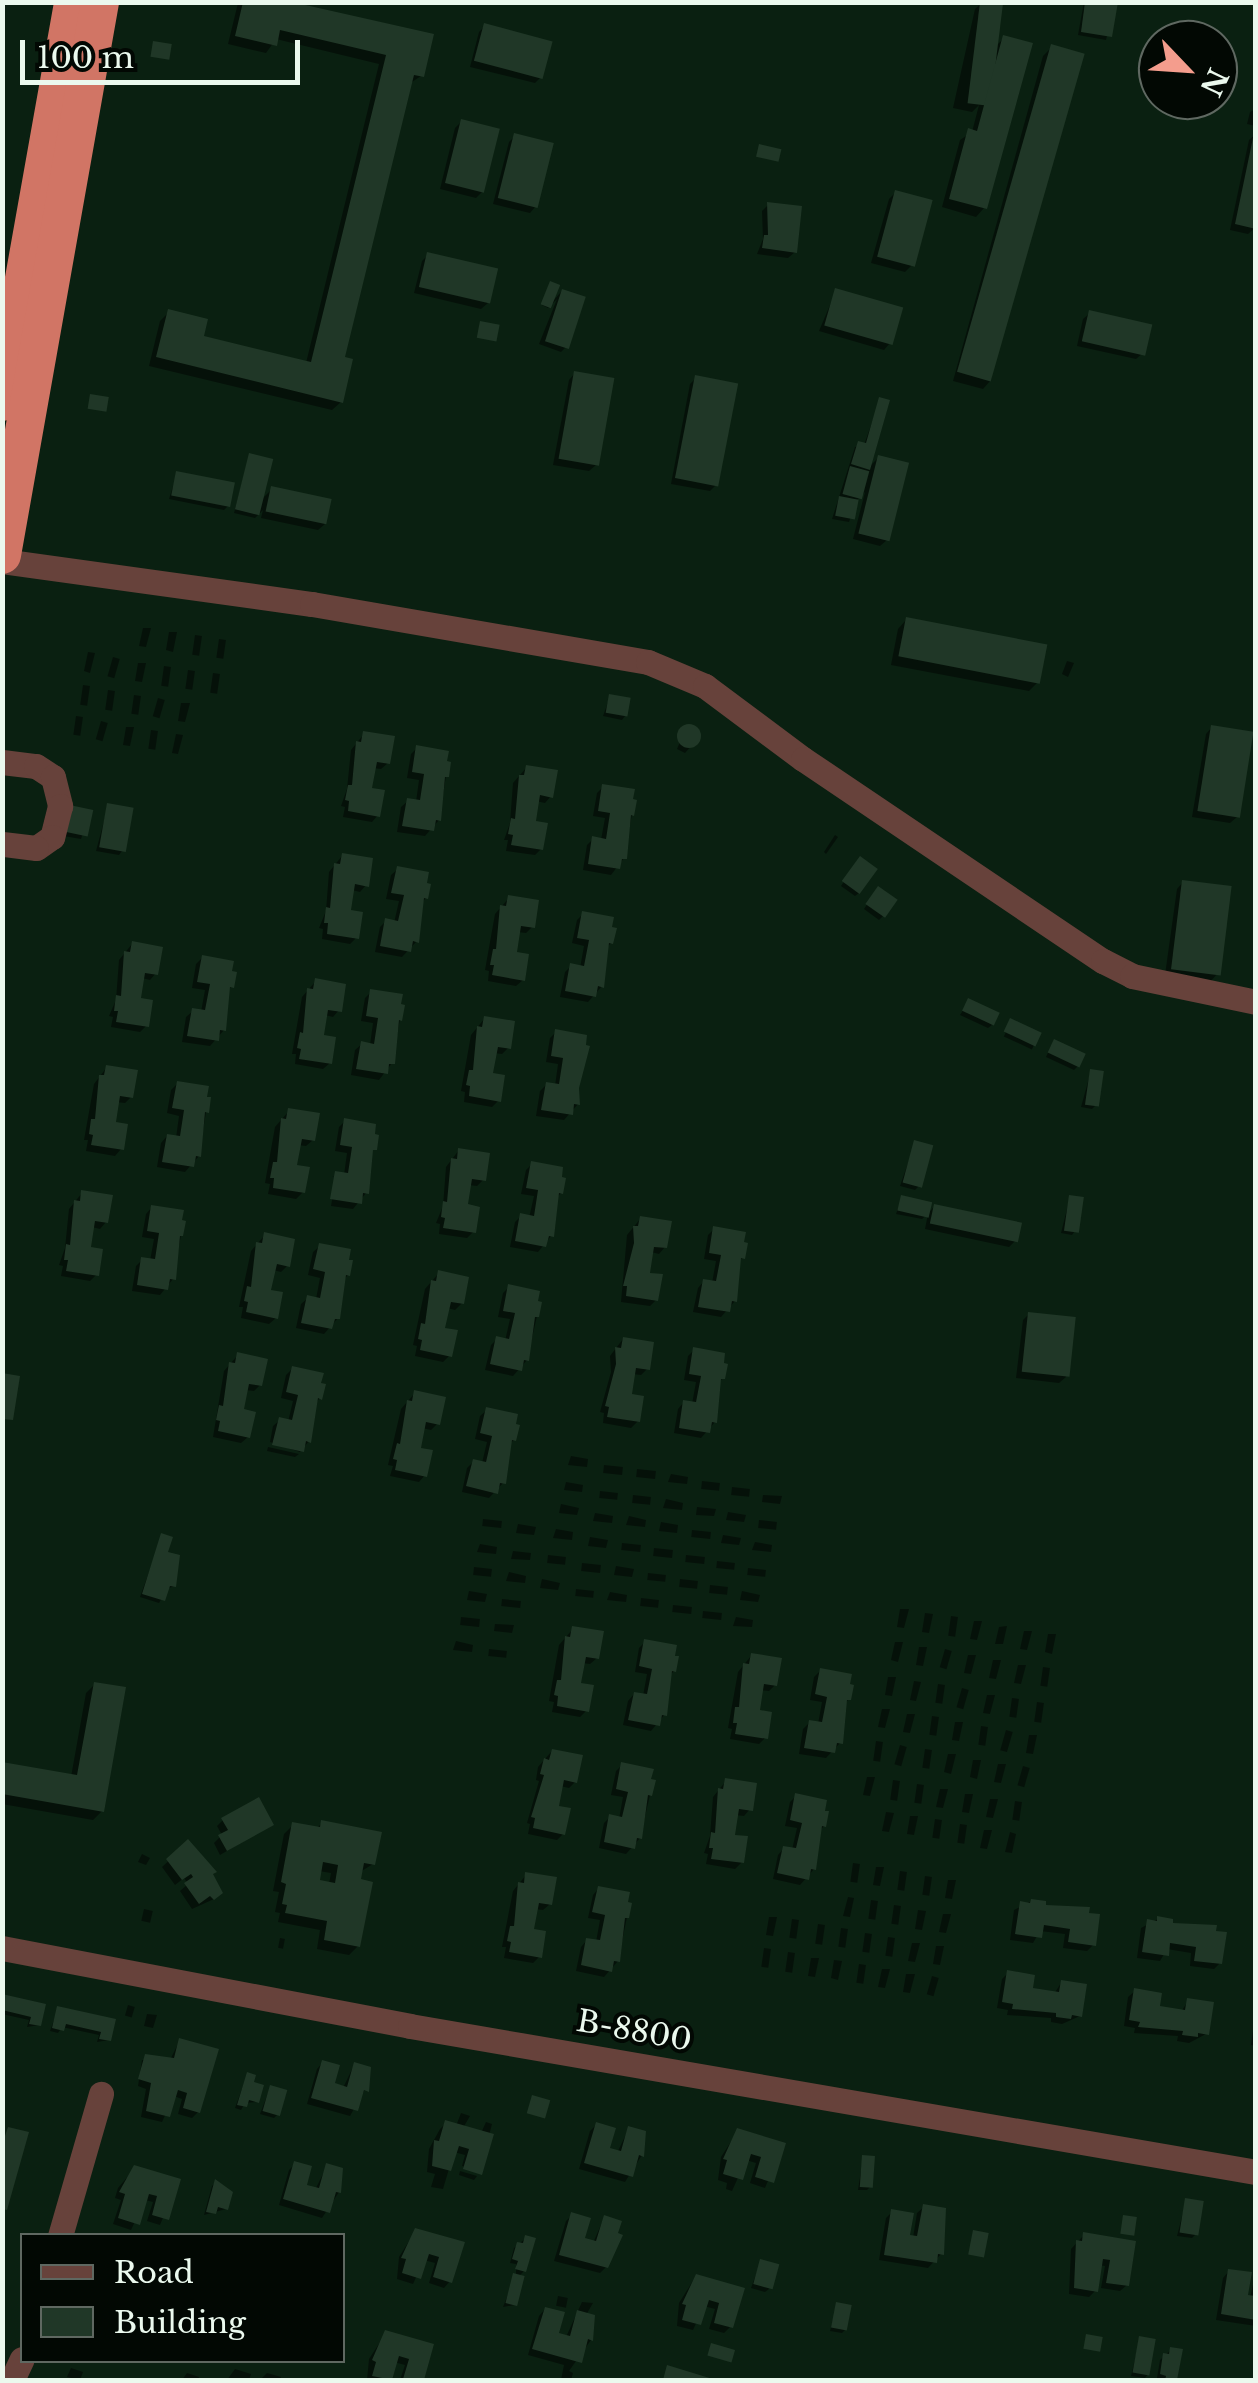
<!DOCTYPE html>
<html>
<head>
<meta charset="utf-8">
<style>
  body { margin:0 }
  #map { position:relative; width:1258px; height:2383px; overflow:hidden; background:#0a2011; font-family:"Libre Baskerville",serif }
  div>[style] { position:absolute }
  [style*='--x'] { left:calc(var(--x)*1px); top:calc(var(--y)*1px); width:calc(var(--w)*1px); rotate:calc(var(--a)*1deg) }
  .shadow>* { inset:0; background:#0007; transform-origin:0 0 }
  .building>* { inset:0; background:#203727; transform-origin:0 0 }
  .round { border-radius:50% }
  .minor>* { height:25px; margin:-12.5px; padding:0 12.5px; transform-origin:12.5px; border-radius:12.5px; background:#67423b }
  .highway>* { height:38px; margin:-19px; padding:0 19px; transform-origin:19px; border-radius:19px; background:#d17565 }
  span { translate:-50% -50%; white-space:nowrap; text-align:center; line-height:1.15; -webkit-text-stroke:8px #020803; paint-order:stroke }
  .street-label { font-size:30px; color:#ebf9ee }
  .frame { position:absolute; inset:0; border:5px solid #ebf9ee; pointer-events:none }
  .legend { position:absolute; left:20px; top:2233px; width:325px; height:130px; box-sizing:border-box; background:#020803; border:2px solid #5f6861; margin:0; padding:12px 18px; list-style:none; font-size:30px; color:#ebf9ee }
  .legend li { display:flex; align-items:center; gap:20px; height:50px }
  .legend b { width:50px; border:2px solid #5f6861 }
  .north { position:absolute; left:1138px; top:20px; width:100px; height:100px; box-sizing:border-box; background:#020803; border:2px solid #5f6861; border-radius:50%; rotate:115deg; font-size:28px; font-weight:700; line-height:40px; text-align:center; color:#ebf9ee }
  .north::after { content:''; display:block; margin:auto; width:35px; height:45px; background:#f49d8d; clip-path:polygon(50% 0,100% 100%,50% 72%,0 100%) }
  .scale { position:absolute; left:20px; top:40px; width:280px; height:45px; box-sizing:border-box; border:5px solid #ebf9ee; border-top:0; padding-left:12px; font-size:30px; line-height:35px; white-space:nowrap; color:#ebf9ee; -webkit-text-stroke:8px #020803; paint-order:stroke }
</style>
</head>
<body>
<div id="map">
  <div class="shadow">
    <i style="clip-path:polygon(284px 2px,431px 36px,421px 76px,409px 84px,342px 359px,341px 402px,332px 410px,149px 366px,160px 321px,169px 312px,201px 337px,306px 363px,379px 64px,276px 39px,266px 53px,228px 44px,238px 3px)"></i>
    <i style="clip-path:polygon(1084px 2px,1115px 2px,1106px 40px,1078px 35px)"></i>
    <i style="clip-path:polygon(982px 3px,990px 52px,1004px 38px,984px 208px,976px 217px,942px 207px,960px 140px,972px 132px,979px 105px,972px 112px,953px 108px,975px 9px)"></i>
    <i style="clip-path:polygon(485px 26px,541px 77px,535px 83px,470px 67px,479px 32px)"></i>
    <i style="clip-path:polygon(1052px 47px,991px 380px,983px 389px,953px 381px,1043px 56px)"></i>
    <i style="clip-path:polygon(1256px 109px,1256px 126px,1247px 124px,1250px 112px)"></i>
    <i style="clip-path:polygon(461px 122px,482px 192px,476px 198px,440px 189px,455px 128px)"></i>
    <i style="clip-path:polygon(1256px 134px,1255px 228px,1248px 234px,1230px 230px,1249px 140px)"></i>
    <i style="clip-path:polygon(515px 136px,536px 206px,530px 213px,493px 204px,509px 142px)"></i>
    <i style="clip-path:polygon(896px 192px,911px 266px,905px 272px,871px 263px,889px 199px)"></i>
    <i style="clip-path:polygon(768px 205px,795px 252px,788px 258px,757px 254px,763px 239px,762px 211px)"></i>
    <i style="clip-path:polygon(428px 255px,488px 303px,481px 309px,414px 293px,422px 261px)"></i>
    <i style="clip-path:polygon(549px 285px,551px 303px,562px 291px,565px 348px,561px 352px,539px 344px,557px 299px,548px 308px,542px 305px)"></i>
    <i style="clip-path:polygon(836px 291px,890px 343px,884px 350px,819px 331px)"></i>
    <i style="clip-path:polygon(1090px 313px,1143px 353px,1136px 359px,1077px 346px,1083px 319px)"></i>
    <i style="clip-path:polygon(575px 373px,596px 465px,589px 471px,553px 465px,569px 380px)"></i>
    <i style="clip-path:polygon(696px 378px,716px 485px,710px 491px,671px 484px,690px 384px)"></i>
    <i style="clip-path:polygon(880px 400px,886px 402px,867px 469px,878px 458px,887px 540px,880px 546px,853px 539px,865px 492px,856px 501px,849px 522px,832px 519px,855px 447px,864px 445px)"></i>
    <i style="clip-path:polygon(249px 456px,262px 499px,272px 489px,325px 524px,318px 530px,261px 518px,263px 510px,255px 518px,234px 513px)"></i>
    <i style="clip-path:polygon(177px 474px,228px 506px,224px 510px,169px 499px)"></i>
    <i style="clip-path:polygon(906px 620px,1038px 682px,1029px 691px,891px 665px,898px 629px)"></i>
    <i style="clip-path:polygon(143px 628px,151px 628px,146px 647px,139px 646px)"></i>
    <i style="clip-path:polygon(169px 632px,177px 632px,173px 652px,166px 650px)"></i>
    <i style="left:195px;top:635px;width:7px;height:20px;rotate:8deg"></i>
    <i style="left:219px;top:639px;width:7px;height:19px;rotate:8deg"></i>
    <i style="clip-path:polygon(88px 652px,95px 653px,90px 673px,84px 671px)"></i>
    <i style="left:113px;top:657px;width:7px;height:20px;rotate:16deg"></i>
    <i style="clip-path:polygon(1067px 661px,1074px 663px,1068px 677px,1062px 674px)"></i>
    <i style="clip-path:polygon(138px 663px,146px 663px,142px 682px,135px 681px)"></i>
    <i style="left:164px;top:666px;width:7px;height:20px;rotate:8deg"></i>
    <i style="left:188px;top:670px;width:7px;height:19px;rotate:8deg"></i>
    <i style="left:213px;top:673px;width:7px;height:20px;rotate:8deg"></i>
    <i style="left:83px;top:685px;width:7px;height:20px;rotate:8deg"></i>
    <i style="left:108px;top:690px;width:7px;height:20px;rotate:8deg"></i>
    <i style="left:134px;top:695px;width:7px;height:19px;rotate:8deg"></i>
    <i style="clip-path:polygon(610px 697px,625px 716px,622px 720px,603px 716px)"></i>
    <i style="left:158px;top:698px;width:7px;height:19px;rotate:16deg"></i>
    <i style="clip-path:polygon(181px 703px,190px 703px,185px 722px,178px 721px)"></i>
    <i style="left:76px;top:716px;width:7px;height:19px;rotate:8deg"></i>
    <i style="left:101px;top:721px;width:7px;height:19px;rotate:16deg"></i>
    <i style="clip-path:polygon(687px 725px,700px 736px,685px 753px,677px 749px)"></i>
    <i style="clip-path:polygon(126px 727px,134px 727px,130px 746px,123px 745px)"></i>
    <i style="clip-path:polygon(1212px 727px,1237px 817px,1230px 823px,1192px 817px,1206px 734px)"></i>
    <i style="left:151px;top:730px;width:7px;height:19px;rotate:8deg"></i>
    <i style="clip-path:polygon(176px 734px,183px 735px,178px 754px,172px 753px)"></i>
    <i style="clip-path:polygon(364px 734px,388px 763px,381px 769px,373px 768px,370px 790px,378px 815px,372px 822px,343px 817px,345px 807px,341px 806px,347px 789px,351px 750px)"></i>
    <i style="clip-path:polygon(417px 748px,446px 776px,439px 820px,425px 836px,397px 832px,401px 807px,408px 801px,416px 802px,419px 780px,407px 778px,411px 754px)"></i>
    <i style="clip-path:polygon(527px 767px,551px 796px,545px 803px,536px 801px,533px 823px,541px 849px,535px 855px,506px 851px,508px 840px,504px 840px,510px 823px,513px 783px)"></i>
    <i style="clip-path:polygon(603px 787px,632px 814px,624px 858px,611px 875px,583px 870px,587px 845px,593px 839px,601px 840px,605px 818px,593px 816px,597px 793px)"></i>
    <i style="clip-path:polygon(108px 806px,122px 851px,119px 855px,96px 851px)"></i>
    <i style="clip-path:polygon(90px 812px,81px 839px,52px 834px)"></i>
    <i style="clip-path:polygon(835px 835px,838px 837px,826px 854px,824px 852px)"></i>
    <i style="clip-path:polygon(342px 856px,366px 885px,360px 892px,352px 890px,348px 912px,356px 938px,350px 944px,322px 939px,323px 929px,319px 928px,326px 911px,329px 872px)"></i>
    <i style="clip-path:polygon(857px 863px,859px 893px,855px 896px,841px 886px)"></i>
    <i style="clip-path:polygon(398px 869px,426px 898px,421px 903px,416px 942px,402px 957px,375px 952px,380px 927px,386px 921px,394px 923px,399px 901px,386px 899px,391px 875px)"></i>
    <i style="clip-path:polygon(1183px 882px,1217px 974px,1211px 981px,1165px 975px,1177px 889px)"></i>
    <i style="clip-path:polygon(875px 893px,883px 916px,879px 920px,864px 909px)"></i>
    <i style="clip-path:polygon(509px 898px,532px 927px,526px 933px,518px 932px,514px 954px,523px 980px,516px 986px,488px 981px,489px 971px,485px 970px,495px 914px)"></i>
    <i style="clip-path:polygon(583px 914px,611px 943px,606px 948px,602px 986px,588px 1002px,560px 997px,565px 972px,571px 966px,580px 968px,584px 946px,572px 943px,577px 920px)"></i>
    <i style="clip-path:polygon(132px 944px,156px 973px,150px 980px,142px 978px,138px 1000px,146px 1026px,140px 1032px,111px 1027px,113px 1017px,109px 1016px,116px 1000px,119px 960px)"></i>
    <i style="clip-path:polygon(202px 958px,232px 986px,227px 991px,224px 1030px,210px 1046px,182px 1042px,186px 1017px,193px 1011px,201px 1012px,205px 990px,192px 988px,196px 964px)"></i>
    <i style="clip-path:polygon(316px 981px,339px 1010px,333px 1017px,325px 1015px,321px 1037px,330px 1063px,323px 1069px,295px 1064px,296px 1054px,292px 1054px,302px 997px)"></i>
    <i style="clip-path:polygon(371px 992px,400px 1019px,392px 1063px,379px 1080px,351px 1075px,355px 1050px,362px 1044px,370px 1045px,373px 1023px,361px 1021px,365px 998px)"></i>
    <i style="clip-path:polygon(969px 1001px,992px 1025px,988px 1028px,960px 1015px)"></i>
    <i style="clip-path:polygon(485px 1018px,508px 1048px,502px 1054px,494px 1053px,490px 1075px,499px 1100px,492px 1107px,464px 1102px,465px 1092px,461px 1091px,471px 1035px)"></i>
    <i style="left:1011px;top:1021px;width:31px;height:17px;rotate:25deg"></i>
    <i style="clip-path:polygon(556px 1032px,577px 1088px,578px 1104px,564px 1120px,536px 1116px,540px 1091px,546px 1085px,555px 1086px,558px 1064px,546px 1062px,550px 1038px)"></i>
    <i style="clip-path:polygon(1051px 1046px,1078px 1066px,1074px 1070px,1046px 1057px)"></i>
    <i style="clip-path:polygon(107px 1067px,131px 1097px,125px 1103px,116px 1102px,113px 1124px,121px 1149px,115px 1156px,86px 1151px,88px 1140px,84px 1140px,94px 1084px)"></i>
    <i style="clip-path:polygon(1091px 1071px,1096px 1105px,1092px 1109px,1081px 1107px)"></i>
    <i style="clip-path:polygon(177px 1084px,206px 1112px,199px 1156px,185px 1172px,157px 1167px,161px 1143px,167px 1136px,176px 1138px,179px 1116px,167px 1113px,171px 1090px)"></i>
    <i style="clip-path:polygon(289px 1111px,313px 1140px,306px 1146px,298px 1145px,294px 1167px,303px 1192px,296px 1199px,268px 1194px,270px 1184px,265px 1183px,275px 1127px)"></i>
    <i style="clip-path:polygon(345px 1121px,374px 1149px,370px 1154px,366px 1193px,353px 1209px,331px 1206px,336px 1177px,332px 1177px,344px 1175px,347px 1153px,335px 1151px,339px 1127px)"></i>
    <i style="clip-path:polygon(915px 1143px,919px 1186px,915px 1190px,900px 1186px)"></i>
    <i style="clip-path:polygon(459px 1150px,483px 1180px,477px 1186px,469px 1185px,465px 1207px,473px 1232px,467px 1238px,439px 1234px,440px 1224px,436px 1223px,443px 1206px,446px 1167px)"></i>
    <i style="clip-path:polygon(532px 1164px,561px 1193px,556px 1198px,551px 1236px,538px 1252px,510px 1247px,515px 1222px,521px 1216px,529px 1218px,534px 1196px,521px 1194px,526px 1170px)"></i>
    <i style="clip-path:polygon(82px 1193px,106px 1222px,100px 1229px,92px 1227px,88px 1249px,96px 1275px,90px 1281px,61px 1276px,63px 1266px,59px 1265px,65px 1248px,69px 1209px)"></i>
    <i style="clip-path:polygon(1070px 1197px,1075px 1231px,1072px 1235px,1061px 1233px)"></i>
    <i style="clip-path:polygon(902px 1198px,926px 1215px,935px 1206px,1016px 1240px,1009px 1247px,925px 1229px,928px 1214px,922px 1219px,896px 1214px)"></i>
    <i style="clip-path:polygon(152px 1207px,181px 1235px,173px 1279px,160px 1295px,132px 1291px,136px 1266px,142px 1260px,150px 1261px,154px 1239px,142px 1237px,146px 1214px)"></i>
    <i style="clip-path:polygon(641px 1218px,665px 1247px,659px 1254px,651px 1252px,647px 1275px,656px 1300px,650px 1306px,621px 1302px,627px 1235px)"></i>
    <i style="clip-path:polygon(714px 1229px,743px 1257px,738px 1262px,735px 1301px,721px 1317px,693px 1312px,698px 1288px,704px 1281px,712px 1283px,716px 1261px,704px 1259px,708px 1235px)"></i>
    <i style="clip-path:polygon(265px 1235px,287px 1266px,281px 1272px,273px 1270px,268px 1292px,276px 1318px,269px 1324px,241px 1318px,243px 1307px,239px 1307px,251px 1251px)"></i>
    <i style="clip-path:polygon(320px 1246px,348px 1275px,343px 1280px,338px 1318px,324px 1334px,296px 1328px,301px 1304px,308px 1298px,316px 1299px,320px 1278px,308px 1275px,313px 1252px)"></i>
    <i style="clip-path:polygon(439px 1273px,462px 1303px,455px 1310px,447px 1308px,442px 1330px,450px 1355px,443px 1362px,415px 1356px,417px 1346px,413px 1345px,425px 1289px)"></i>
    <i style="clip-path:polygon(509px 1287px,537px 1316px,527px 1360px,513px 1376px,485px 1370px,491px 1345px,497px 1339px,505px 1341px,510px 1319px,498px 1317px,503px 1293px)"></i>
    <i style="clip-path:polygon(1029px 1314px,1066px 1377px,1059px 1383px,1016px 1378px,1023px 1320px)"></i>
    <i style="clip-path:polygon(623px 1339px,647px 1369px,641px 1375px,633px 1374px,629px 1396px,638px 1421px,631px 1428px,603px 1423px,604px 1413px,600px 1412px,611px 1372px,610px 1356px)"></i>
    <i style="clip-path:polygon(694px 1350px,723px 1378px,719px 1382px,715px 1422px,701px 1438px,674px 1433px,678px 1409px,684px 1402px,692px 1404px,696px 1382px,684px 1380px,688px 1356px)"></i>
    <i style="clip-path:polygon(238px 1355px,260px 1385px,254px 1391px,245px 1390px,241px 1411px,248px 1437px,241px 1443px,213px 1437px,224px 1371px)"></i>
    <i style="clip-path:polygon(293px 1368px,320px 1398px,315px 1403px,309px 1441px,300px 1452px,270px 1442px,273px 1426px,280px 1420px,288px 1422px,293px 1401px,281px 1398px,286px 1375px)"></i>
    <i style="clip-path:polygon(415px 1393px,437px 1424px,431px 1430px,422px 1428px,418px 1450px,425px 1475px,419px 1482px,390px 1476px,393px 1466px,388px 1465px,401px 1409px)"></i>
    <i style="clip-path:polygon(487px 1410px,514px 1440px,509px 1444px,503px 1483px,489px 1498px,462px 1492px,467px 1468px,474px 1461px,482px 1463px,487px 1442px,475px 1439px,480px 1416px)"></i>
    <i style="clip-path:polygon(268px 1447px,299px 1454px,295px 1457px,267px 1451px)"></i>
    <i style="clip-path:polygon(571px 1456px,588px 1459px,587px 1467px,568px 1465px)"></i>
    <i style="left:604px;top:1465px;width:19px;height:8px;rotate:6deg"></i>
    <i style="left:637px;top:1469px;width:19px;height:8px;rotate:6deg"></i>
    <i style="clip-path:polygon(671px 1474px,688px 1477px,687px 1484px,668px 1482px)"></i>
    <i style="left:702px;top:1481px;width:18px;height:8px;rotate:6deg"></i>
    <i style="clip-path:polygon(566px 1482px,583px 1485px,582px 1492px,564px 1490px)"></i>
    <i style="left:732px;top:1487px;width:18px;height:8px;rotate:6deg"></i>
    <i style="left:600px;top:1491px;width:18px;height:7px;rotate:6deg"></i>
    <i style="left:633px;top:1495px;width:18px;height:8px;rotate:6deg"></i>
    <i style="clip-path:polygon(763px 1495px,782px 1496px,780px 1504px,762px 1502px)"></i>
    <i style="clip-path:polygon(666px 1499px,683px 1503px,682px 1510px,663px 1508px)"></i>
    <i style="clip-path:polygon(561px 1504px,579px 1508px,577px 1515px,559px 1513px)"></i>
    <i style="clip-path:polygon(697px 1507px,716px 1509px,714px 1516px,696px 1515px)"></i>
    <i style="clip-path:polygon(728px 1512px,746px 1515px,744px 1522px,726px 1520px)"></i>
    <i style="clip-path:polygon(595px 1513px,613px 1516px,612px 1523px,593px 1521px)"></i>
    <i style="clip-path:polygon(629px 1516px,646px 1520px,645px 1527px,626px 1525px)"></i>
    <i style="left:483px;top:1519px;width:19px;height:7px;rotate:6deg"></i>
    <i style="left:759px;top:1520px;width:18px;height:8px;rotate:6deg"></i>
    <i style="clip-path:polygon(661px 1522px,678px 1525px,677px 1533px,659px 1531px)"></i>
    <i style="clip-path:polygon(518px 1524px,536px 1527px,534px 1535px,516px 1533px)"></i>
    <i style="clip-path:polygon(556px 1529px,573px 1532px,572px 1540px,553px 1538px)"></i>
    <i style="left:692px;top:1530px;width:19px;height:7px;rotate:6deg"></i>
    <i style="clip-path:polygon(723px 1535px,741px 1538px,739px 1545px,721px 1543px)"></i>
    <i style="clip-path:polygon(162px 1536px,174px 1586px,167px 1589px,159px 1603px,140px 1597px)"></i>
    <i style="clip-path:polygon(590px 1537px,608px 1540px,606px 1548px,588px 1546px)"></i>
    <i style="clip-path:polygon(755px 1542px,772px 1545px,771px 1552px,752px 1550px)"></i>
    <i style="left:622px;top:1543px;width:19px;height:7px;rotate:6deg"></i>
    <i style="clip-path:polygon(480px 1544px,497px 1547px,496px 1554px,477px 1552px)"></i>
    <i style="left:654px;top:1548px;width:19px;height:8px;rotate:6deg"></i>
    <i style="clip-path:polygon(513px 1551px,531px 1553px,530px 1560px,511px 1559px)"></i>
    <i style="left:548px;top:1555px;width:18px;height:8px;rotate:6deg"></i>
    <i style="left:686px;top:1555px;width:19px;height:7px;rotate:6deg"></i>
    <i style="left:717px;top:1561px;width:18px;height:7px;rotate:6deg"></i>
    <i style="left:582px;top:1563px;width:19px;height:8px;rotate:6deg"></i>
    <i style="clip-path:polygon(616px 1566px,634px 1569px,632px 1577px,614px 1575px)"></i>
    <i style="left:474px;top:1567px;width:18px;height:8px;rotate:6deg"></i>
    <i style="left:748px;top:1568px;width:18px;height:7px;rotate:6deg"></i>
    <i style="clip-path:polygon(509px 1572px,526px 1576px,525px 1583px,506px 1581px)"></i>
    <i style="left:648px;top:1573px;width:18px;height:7px;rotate:6deg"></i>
    <i style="clip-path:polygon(542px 1579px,560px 1583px,558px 1590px,540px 1588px)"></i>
    <i style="left:680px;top:1579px;width:18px;height:8px;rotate:6deg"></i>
    <i style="left:710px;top:1585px;width:18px;height:8px;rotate:6deg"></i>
    <i style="left:576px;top:1589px;width:18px;height:7px;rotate:6deg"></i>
    <i style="clip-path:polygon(469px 1591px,487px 1594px,485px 1602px,467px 1600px)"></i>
    <i style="clip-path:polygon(742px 1591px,760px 1595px,758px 1602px,740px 1600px)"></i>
    <i style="clip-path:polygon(610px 1592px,627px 1595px,626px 1602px,607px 1600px)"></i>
    <i style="left:641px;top:1598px;width:18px;height:8px;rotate:6deg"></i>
    <i style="left:502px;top:1599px;width:19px;height:7px;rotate:6deg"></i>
    <i style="left:673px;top:1605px;width:19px;height:7px;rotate:6deg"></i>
    <i style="clip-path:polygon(900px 1609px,909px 1609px,904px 1628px,897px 1627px)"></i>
    <i style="left:703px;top:1611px;width:19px;height:7px;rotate:6deg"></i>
    <i style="clip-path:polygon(925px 1613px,933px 1614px,929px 1633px,922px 1632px)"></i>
    <i style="left:951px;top:1616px;width:7px;height:20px;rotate:8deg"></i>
    <i style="left:461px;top:1617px;width:19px;height:8px;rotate:6deg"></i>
    <i style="clip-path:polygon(736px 1617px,753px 1620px,752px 1627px,733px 1626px)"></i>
    <i style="clip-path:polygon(974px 1621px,982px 1621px,977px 1640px,970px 1639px)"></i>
    <i style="clip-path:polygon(495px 1624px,514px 1625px,512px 1633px,494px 1631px)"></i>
    <i style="clip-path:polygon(1007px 1626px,1003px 1644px,995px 1644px,999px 1627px)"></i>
    <i style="clip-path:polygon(573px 1629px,597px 1658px,590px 1664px,582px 1663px,578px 1685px,587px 1710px,580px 1717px,552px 1712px,554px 1702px,549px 1701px,559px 1645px)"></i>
    <i style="clip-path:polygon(1024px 1631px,1032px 1631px,1027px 1650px,1020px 1649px)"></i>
    <i style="clip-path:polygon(1048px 1634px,1056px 1634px,1052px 1654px,1045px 1652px)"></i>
    <i style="clip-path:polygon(456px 1641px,473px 1645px,472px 1652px,453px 1650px)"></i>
    <i style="clip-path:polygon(645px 1642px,674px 1671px,669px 1676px,665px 1714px,651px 1731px,623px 1725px,628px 1701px,634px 1694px,643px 1696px,647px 1674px,635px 1672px,639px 1648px)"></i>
    <i style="clip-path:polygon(895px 1642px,903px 1642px,898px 1662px,891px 1660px)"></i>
    <i style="clip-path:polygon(919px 1647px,927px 1647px,923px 1666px,916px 1665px)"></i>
    <i style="left:489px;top:1649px;width:18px;height:7px;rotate:6deg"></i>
    <i style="left:945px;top:1649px;width:7px;height:19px;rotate:16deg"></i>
    <i style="clip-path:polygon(968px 1655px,976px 1655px,971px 1674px,964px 1673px)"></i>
    <i style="clip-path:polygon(751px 1656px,775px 1685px,769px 1691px,761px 1690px,757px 1712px,765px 1738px,759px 1744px,730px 1739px,732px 1729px,728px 1728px,738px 1672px)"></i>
    <i style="clip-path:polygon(993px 1660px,1001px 1660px,996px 1679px,989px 1678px)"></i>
    <i style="clip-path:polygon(1018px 1665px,1026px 1665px,1021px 1684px,1014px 1683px)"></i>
    <i style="left:1043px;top:1667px;width:7px;height:19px;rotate:8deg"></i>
    <i style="clip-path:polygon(821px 1670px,849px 1699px,845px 1703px,840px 1743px,826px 1758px,799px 1754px,803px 1729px,810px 1722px,818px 1724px,822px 1702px,810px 1700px,814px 1677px)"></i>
    <i style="clip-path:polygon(888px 1677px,896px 1677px,892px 1696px,885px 1695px)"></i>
    <i style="clip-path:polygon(914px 1681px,921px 1682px,916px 1701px,910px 1700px)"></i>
    <i style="clip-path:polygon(95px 1684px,102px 1811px,93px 1820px,2px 1804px,2px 1764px,71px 1777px,86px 1693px)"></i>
    <i style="left:938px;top:1684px;width:7px;height:19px;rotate:8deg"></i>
    <i style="left:962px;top:1688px;width:7px;height:20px;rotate:16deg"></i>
    <i style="clip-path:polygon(987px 1695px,995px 1695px,990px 1714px,983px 1713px)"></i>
    <i style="left:1012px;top:1698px;width:7px;height:19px;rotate:8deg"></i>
    <i style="left:1037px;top:1702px;width:7px;height:20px;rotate:8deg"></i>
    <i style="clip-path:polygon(882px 1709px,890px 1709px,885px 1728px,878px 1727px)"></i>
    <i style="clip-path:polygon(907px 1714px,915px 1714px,910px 1733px,903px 1732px)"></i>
    <i style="left:932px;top:1716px;width:7px;height:19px;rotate:8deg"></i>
    <i style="clip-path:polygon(955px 1722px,963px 1722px,959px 1741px,952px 1740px)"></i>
    <i style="left:981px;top:1726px;width:7px;height:19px;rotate:8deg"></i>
    <i style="left:1006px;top:1730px;width:7px;height:21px;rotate:16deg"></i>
    <i style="clip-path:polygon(1029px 1735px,1037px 1735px,1033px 1754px,1026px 1753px)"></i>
    <i style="left:876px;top:1741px;width:7px;height:20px;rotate:8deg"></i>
    <i style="left:900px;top:1745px;width:7px;height:20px;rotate:16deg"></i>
    <i style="left:925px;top:1749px;width:7px;height:19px;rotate:8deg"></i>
    <i style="clip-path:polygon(552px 1751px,575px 1782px,569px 1788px,560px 1786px,556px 1808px,563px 1834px,557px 1840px,528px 1834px,530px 1824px,527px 1823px,539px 1781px,536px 1780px,538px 1767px)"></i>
    <i style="clip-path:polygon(948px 1754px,956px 1754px,951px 1774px,944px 1772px)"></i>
    <i style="clip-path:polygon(973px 1760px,981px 1760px,977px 1779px,970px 1777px)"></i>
    <i style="clip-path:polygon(998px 1764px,1006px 1764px,1001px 1783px,994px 1782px)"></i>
    <i style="clip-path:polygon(622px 1765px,650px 1795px,640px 1838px,626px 1854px,599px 1848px,604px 1823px,610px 1817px,619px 1819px,623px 1797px,611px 1795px,616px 1771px)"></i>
    <i style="left:1023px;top:1766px;width:7px;height:20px;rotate:16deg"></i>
    <i style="clip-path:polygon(867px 1777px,875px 1777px,870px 1796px,863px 1795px)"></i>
    <i style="left:893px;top:1780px;width:7px;height:20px;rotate:8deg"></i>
    <i style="clip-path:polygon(726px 1781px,750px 1809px,744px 1816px,736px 1815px,733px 1837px,742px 1862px,735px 1869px,706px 1864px,708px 1854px,704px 1853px,710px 1836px,713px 1797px)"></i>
    <i style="left:917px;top:1784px;width:7px;height:19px;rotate:8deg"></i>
    <i style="clip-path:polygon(940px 1789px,948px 1789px,943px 1808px,936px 1807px)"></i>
    <i style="clip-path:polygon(965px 1794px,973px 1794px,969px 1813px,962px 1812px)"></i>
    <i style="clip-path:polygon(796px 1796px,824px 1826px,819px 1831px,814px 1869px,800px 1885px,773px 1879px,778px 1855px,784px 1848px,792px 1850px,797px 1828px,785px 1826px,790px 1802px)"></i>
    <i style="clip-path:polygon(990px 1799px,998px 1799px,993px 1818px,986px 1817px)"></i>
    <i style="left:1015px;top:1801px;width:7px;height:19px;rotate:8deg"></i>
    <i style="clip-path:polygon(886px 1812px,894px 1813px,889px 1832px,882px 1831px)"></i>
    <i style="clip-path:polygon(910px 1816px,918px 1816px,914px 1835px,907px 1834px)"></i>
    <i style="left:935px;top:1819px;width:7px;height:19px;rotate:8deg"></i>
    <i style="clip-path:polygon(223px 1820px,271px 1825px,220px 1855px,214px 1843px,222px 1835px,217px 1826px)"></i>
    <i style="clip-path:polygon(evenodd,322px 1823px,373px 1864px,360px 1872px,358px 1946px,349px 1955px,317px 1949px,320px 1930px,278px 1922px,280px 1913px,275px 1912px,279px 1892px,273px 1891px,284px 1834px,293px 1825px,316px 1829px,322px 1823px,319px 1871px,331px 1873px,329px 1884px,317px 1882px,319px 1871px)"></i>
    <i style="left:960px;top:1824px;width:7px;height:19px;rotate:8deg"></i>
    <i style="clip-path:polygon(984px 1830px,992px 1830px,987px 1849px,980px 1848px)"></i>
    <i style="clip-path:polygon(1010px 1832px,1016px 1834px,1012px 1853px,1005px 1852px)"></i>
    <i style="clip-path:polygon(188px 1843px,211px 1875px,214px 1899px,192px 1909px,180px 1891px,188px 1884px,184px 1878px,175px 1885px,162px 1867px)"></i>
    <i style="clip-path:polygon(142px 1854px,150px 1858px,146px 1865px,138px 1862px)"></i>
    <i style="left:853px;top:1863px;width:7px;height:19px;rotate:8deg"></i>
    <i style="clip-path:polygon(876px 1867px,884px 1867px,880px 1886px,873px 1885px)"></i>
    <i style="left:900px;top:1871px;width:7px;height:19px;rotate:8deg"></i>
    <i style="clip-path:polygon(526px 1875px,550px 1904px,543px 1910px,535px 1909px,531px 1931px,539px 1957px,533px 1963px,504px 1958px,506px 1947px,502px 1947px,513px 1891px)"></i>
    <i style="left:925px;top:1876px;width:7px;height:19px;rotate:8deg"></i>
    <i style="clip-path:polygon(948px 1880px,956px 1880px,952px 1899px,945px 1898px)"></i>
    <i style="clip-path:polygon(599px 1888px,627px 1917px,618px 1961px,604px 1977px,576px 1971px,581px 1947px,587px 1940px,596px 1942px,600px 1920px,588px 1918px,593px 1895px)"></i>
    <i style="clip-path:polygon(848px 1897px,854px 1898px,850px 1917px,843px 1916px)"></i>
    <i style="left:871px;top:1900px;width:7px;height:19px;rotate:8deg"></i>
    <i style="clip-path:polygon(1032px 1901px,1043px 1907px,1093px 1945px,1087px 1951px,1063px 1948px,1065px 1934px,1040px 1931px,1033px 1943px,1010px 1940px,1014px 1910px)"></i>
    <i style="left:894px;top:1905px;width:7px;height:19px;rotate:8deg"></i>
    <i style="left:144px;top:1909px;width:9px;height:12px;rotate:13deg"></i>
    <i style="clip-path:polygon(918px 1910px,926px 1911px,922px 1930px,915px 1929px)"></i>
    <i style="clip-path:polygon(943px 1914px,951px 1914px,946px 1933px,939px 1932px)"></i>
    <i style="clip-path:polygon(769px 1917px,777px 1917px,773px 1936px,766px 1935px)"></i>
    <i style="left:792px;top:1919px;width:7px;height:19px;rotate:8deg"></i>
    <i style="clip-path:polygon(1158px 1919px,1220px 1963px,1214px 1969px,1190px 1966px,1191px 1953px,1167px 1949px,1160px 1961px,1137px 1958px,1141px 1928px)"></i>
    <i style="left:818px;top:1924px;width:7px;height:20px;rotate:8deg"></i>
    <i style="left:841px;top:1928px;width:7px;height:19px;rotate:8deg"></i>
    <i style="left:865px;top:1933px;width:7px;height:19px;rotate:8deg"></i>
    <i style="left:888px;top:1937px;width:7px;height:19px;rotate:8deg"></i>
    <i style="left:280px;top:1938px;width:5px;height:10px;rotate:11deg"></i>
    <i style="clip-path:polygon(912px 1943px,920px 1943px,915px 1962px,908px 1961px)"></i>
    <i style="clip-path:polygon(936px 1946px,944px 1946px,940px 1965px,933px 1964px)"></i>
    <i style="left:764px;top:1948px;width:7px;height:19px;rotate:8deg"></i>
    <i style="left:788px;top:1952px;width:7px;height:20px;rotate:8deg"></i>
    <i style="clip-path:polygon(811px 1958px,819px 1958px,815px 1977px,808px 1976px)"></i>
    <i style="clip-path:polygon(834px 1960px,842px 1961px,838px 1980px,831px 1978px)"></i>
    <i style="left:859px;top:1964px;width:7px;height:19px;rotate:8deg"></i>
    <i style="clip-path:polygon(882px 1969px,890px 1969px,885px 1988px,878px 1987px)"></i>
    <i style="clip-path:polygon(1008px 1973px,1030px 1990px,1054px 1994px,1061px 1983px,1080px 2016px,1062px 2024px,1051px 2022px,1051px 2018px,1007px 2015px,1008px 2010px,997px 2008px,1002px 1979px)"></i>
    <i style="clip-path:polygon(906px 1974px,915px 1974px,910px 1993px,903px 1992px)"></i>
    <i style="left:932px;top:1976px;width:7px;height:19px;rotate:16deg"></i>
    <i style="clip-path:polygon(1135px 1991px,1157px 2008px,1181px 2012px,1188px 2001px,1206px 2034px,1189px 2043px,1177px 2041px,1178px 2036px,1134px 2033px,1135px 2028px,1124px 2026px,1128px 1997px)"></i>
    <i style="clip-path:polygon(2px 1997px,43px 2006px,39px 2025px,27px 2027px,29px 2020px,2px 2014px)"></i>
    <i style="left:128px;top:2005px;width:7px;height:11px;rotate:16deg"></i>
    <i style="clip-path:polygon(58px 2009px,113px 2021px,109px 2040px,97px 2042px,99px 2035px,62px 2027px,58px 2033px,50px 2031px)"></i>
    <i style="clip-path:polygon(147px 2014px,157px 2015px,153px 2028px,144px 2026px)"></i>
    <i style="clip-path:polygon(1255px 2016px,1256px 2016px,1256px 2046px,1251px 2045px)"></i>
    <i style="clip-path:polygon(180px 2040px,198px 2112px,192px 2118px,178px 2114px,182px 2099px,174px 2096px,162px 2122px,141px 2117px,146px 2089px,138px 2086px,142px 2060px,170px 2060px)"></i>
    <i style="clip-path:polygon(323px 2062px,332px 2085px,343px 2088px,354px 2065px,369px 2082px,350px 2116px,307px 2104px,317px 2069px)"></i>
    <i style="clip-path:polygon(247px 2075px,257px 2102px,245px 2103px,241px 2110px,235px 2108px)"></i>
    <i style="clip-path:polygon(270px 2088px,277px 2115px,274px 2118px,260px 2114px)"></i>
    <i style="clip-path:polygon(461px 2113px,470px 2116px,463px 2128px,481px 2133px,486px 2122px,492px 2124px,480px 2171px,462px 2166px,465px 2155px,454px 2152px,443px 2189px,431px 2187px,435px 2174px,427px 2172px,429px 2149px,440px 2129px,446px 2123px,456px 2126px)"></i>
    <i style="clip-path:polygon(596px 2125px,607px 2150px,617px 2153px,629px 2128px,642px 2155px,625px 2182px,579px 2169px,590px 2131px)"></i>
    <i style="clip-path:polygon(738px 2131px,783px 2144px,765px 2188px,750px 2183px,756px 2163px,746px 2160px,732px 2191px,726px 2189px,727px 2183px,718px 2180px,721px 2157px)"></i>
    <i style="clip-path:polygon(863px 2158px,871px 2186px,867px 2190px,858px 2190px)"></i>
    <i style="clip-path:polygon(295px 2164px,304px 2186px,315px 2190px,327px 2166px,339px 2192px,322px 2218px,279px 2205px,289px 2170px)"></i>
    <i style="clip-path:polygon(135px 2168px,178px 2181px,160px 2225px,147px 2221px,153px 2202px,145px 2200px,131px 2230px,113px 2224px,121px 2200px,115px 2198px,118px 2188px)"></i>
    <i style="clip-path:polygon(460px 2171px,477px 2176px,474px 2180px,459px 2175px)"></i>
    <i style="clip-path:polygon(216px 2182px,226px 2209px,204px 2215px,212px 2186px)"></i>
    <i style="clip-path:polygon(1186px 2201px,1196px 2234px,1192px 2238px,1177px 2236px)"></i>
    <i style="clip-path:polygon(924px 2207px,941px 2254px,928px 2268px,879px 2260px,886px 2218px,892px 2212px,908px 2237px,913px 2238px,917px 2213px)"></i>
    <i style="clip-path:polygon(572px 2215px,582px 2240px,593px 2243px,604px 2218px,606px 2267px,600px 2273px,554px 2261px,566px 2221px)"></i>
    <i style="clip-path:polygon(416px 2230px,461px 2244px,450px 2281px,444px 2288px,429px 2283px,435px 2263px,424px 2260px,413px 2284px,397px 2279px,399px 2257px)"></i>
    <i style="clip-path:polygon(1084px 2235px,1133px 2243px,1127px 2285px,1120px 2291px,1101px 2288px,1105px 2266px,1099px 2265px,1095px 2291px,1089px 2297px,1069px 2294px,1071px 2249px)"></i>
    <i style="clip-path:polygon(526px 2238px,524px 2271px,518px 2277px,515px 2305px,503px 2307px,516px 2274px,516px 2264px,510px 2263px,514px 2248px)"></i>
    <i style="clip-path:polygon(761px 2261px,769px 2289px,765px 2292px,751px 2288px)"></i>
    <i style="clip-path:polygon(1229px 2271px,1245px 2297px,1250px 2298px,1256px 2271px,1256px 2326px,1216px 2320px,1223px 2278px)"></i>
    <i style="clip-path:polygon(696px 2276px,742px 2290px,730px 2327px,724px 2333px,709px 2329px,715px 2309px,704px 2306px,693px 2330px,677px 2326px,679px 2303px)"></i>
    <i style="left:558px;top:2296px;width:10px;height:10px;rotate:11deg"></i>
    <i style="clip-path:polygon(582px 2302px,593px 2303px,586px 2315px,591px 2340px,569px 2371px,573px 2373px,571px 2380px,561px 2380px,564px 2365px,528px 2355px,539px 2316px,545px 2309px,556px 2334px,566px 2337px)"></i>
    <i style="clip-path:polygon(837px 2305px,846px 2329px,842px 2333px,830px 2331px)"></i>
    <i style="clip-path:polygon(386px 2333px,431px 2346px,421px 2380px,400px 2380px,405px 2365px,394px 2362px,389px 2380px,367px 2380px,369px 2359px)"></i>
    <i style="clip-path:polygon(1140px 2339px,1148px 2374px,1145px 2378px,1131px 2376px)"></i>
    <i style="clip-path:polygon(1171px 2350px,1180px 2351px,1175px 2380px,1163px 2380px,1157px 2378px,1160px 2360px)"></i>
    <i style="clip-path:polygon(71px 2368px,83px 2372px,80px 2380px,67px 2377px)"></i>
    <i style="clip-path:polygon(235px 2369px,251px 2374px,249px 2380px,227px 2380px)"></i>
    <i style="clip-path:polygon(187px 2373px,199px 2377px,198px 2380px,182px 2380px)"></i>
    <i style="clip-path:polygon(267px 2373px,281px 2377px,280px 2380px,260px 2380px)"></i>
  </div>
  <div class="building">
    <i style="clip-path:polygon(243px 2px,292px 2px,434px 34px,424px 77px,414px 75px,345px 357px,353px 359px,343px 403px,156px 357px,168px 309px,208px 319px,204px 336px,311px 362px,386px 55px,280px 30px,277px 46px,235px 36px)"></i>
    <i style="left:980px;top:2px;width:23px;height:102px;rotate:7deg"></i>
    <i style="clip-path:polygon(1085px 2px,1118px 2px,1112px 37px,1081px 32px)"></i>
    <i style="left:484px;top:23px;width:71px;height:39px;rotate:15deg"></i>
    <i style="clip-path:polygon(1003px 35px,1033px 43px,987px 209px,949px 199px,968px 128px,977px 131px)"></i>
    <i style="left:153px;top:41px;width:19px;height:16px;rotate:9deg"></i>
    <i style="left:1051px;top:44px;width:35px;height:341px;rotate:16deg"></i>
    <i style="left:461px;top:119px;width:40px;height:66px;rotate:14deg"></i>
    <i style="left:514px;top:133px;width:41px;height:67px;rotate:14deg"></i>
    <i style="clip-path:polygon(1254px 133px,1256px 133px,1256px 229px,1235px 224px)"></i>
    <i style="left:759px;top:144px;width:23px;height:13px;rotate:13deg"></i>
    <i style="left:895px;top:190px;width:39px;height:69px;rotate:15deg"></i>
    <i style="clip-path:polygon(767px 202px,802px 206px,797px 253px,762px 248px,764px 235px,768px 235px)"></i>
    <i style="left:427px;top:252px;width:73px;height:36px;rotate:13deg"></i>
    <i style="left:550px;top:281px;width:11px;height:25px;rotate:22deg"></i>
    <i style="left:835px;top:288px;width:71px;height:39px;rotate:16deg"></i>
    <i style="left:562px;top:289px;width:25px;height:55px;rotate:18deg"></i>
    <i style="left:1089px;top:310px;width:65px;height:32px;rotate:13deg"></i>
    <i style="left:480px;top:321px;width:20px;height:17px;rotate:11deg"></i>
    <i style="left:574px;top:371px;width:41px;height:89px;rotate:10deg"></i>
    <i style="left:695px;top:375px;width:44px;height:105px;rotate:11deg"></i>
    <i style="left:90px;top:394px;width:19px;height:15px;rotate:9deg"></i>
    <i style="clip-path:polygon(879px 397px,890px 400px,870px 470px,851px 464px,858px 441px,866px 443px)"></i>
    <i style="left:249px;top:453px;width:25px;height:58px;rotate:14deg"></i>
    <i style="left:878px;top:455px;width:32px;height:81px;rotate:14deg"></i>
    <i style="left:850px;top:466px;width:20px;height:29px;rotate:15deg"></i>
    <i style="left:176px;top:471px;width:60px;height:25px;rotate:11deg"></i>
    <i style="left:271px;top:486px;width:62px;height:26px;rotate:12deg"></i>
    <i style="left:839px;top:496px;width:20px;height:20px;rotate:11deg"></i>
    <i style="left:906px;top:617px;width:144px;height:40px;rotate:11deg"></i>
    <i style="left:609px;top:694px;width:22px;height:19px;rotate:10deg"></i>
    <i class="round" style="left:677px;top:724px;width:24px;height:24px"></i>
    <i style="left:1211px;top:725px;width:43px;height:87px;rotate:9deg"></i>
    <i style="clip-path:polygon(363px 731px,395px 736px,390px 764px,377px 762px,372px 788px,385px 790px,380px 817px,348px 811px,349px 801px,345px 800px,348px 785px,352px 785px,356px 741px,361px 742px)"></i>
    <i style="clip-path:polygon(416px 745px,449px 751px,447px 761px,451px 762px,449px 777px,445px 777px,441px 821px,436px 820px,434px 831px,402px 826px,407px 798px,420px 800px,424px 774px,412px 772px)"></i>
    <i style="clip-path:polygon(526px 765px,558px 770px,553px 798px,540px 795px,536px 821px,548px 823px,543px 850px,511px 845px,513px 835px,508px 834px,511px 818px,515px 819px,519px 775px,524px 775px)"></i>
    <i style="clip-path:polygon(602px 784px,635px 789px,633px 799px,637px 800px,634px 816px,631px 815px,627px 859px,622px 859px,620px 869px,588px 864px,592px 836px,606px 839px,610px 813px,598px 811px)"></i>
    <i style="left:60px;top:803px;width:34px;height:27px;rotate:12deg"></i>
    <i style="left:107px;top:803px;width:27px;height:45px;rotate:10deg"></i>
    <i style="clip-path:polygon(342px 853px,373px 858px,369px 887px,355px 884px,351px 910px,363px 912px,359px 939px,327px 934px,328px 923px,324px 923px,326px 907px,330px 908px,334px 863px,340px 864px)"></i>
    <i style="left:860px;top:856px;width:22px;height:31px;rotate:36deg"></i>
    <i style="clip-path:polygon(397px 866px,429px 872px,427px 883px,431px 884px,428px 899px,424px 898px,419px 943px,413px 941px,411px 952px,380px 946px,385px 918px,398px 921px,404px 895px,391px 893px)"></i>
    <i style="left:1182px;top:880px;width:50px;height:90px;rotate:7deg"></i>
    <i style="left:878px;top:886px;width:24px;height:22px;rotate:35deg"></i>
    <i style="clip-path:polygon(508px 895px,539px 900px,535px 928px,521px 926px,517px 952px,529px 954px,525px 981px,492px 975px,494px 965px,490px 965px,493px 949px,496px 949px,500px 905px,506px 906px)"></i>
    <i style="clip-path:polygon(582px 911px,614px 917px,612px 927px,617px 928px,613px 944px,609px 943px,604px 988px,598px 986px,596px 997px,565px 991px,570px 963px,584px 966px,589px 940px,577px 938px)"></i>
    <i style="clip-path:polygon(132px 941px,163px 947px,158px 975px,145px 973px,141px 998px,153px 1000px,149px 1027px,116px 1022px,118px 1011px,114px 1011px,116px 995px,121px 996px,124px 951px,130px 952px)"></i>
    <i style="clip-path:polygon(202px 955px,234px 961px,232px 971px,237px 972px,234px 988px,230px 987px,226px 1031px,220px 1030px,219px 1041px,187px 1036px,192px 1008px,205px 1010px,210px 984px,197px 982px)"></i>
    <i style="clip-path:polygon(315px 978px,346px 984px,342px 1012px,328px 1010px,324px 1035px,336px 1037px,332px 1064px,299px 1059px,301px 1049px,297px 1048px,300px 1032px,303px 1033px,307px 988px,313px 989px)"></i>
    <i style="clip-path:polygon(370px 989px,403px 994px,401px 1004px,405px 1005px,402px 1021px,399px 1020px,395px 1064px,389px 1064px,388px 1074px,356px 1069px,361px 1041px,374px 1044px,378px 1018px,366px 1016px)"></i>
    <i style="left:968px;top:998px;width:35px;height:14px;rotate:25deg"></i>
    <i style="clip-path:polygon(484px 1016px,515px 1021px,511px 1049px,498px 1047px,493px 1073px,505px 1075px,501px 1102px,469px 1096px,470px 1086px,466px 1085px,469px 1070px,473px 1070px,477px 1026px,482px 1027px)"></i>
    <i style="left:1010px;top:1018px;width:35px;height:15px;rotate:25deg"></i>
    <i style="clip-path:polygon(555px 1029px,587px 1035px,586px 1045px,590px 1046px,579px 1088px,580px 1105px,574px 1104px,573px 1115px,541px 1110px,546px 1082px,559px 1084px,563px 1058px,551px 1056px)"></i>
    <i style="left:1054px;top:1039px;width:35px;height:15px;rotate:25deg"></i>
    <i style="clip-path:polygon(106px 1065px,138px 1070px,133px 1098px,120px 1096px,116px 1122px,128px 1124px,124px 1150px,91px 1145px,93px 1135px,89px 1134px,91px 1119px,95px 1119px,99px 1075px,104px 1075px)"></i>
    <i style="left:1090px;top:1069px;width:14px;height:36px;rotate:8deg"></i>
    <i style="clip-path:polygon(177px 1081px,209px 1086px,207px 1097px,211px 1097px,209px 1113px,205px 1112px,201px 1157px,196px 1156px,194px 1167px,162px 1162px,167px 1134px,180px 1136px,184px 1110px,172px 1108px)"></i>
    <i style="clip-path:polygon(288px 1108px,320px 1113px,315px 1141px,302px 1139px,297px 1165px,310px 1167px,305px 1193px,273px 1188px,274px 1178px,270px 1178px,273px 1162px,277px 1162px,281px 1118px,286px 1119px)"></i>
    <i style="clip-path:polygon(344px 1118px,376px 1124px,375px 1134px,379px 1135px,377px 1150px,373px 1150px,369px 1194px,363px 1193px,362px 1204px,330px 1199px,335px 1171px,348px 1173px,352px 1147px,340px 1145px)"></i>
    <i style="left:914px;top:1140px;width:20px;height:44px;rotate:15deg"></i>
    <i style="clip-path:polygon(458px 1148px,490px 1153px,486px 1181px,472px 1179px,468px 1204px,480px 1207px,476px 1233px,443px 1228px,445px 1218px,441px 1217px,443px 1201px,447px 1202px,451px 1158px,457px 1159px)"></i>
    <i style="clip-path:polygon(531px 1161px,563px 1167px,562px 1177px,566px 1178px,563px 1194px,559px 1193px,554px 1237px,549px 1236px,546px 1247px,515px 1241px,520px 1213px,534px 1216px,538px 1190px,526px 1188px)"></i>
    <i style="clip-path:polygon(81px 1190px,113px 1195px,108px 1223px,95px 1221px,91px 1247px,103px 1249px,99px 1276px,66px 1271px,68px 1260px,64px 1260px,66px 1244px,70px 1245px,74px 1200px,80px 1201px)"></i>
    <i style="left:901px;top:1195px;width:32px;height:16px;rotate:13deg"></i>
    <i style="left:1069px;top:1195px;width:15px;height:36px;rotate:8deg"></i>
    <i style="left:934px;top:1204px;width:90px;height:20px;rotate:12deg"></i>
    <i style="clip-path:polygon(151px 1205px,184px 1210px,182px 1220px,186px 1221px,183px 1236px,180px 1236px,176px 1280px,170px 1279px,168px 1290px,137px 1285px,141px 1257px,155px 1259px,159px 1233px,147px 1231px)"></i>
    <i style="clip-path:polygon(640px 1216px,672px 1221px,667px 1248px,654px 1247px,650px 1273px,663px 1274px,658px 1301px,626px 1296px,627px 1286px,623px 1286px,634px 1243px,633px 1226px,638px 1226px)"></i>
    <i style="clip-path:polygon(713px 1226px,746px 1232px,744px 1242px,748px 1243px,745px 1259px,741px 1258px,737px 1302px,732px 1301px,730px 1312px,698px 1307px,703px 1279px,716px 1281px,721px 1255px,709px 1253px)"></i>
    <i style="clip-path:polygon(264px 1232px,295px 1239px,290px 1267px,277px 1264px,271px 1290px,283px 1292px,278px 1319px,246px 1312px,248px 1302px,244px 1301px,247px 1286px,251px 1287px,256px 1242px,262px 1243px)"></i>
    <i style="clip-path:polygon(319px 1243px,351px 1249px,349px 1260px,353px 1260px,350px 1276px,346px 1275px,340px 1319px,335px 1319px,332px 1329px,301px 1323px,307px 1295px,320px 1298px,325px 1272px,313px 1269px)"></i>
    <i style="clip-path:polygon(438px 1270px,469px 1277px,464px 1304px,451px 1302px,445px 1328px,458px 1330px,452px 1357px,420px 1350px,422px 1340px,418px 1339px,421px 1323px,425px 1324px,431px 1280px,436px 1281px)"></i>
    <i style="clip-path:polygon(508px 1284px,540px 1291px,538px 1301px,542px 1302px,539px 1317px,535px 1317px,529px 1361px,524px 1360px,522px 1371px,490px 1364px,496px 1336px,509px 1339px,515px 1313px,503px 1311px)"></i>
    <i style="left:1028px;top:1312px;width:48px;height:60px;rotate:6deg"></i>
    <i style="clip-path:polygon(623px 1337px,654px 1342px,650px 1370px,636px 1368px,632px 1394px,644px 1396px,640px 1422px,607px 1417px,609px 1407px,605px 1406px,616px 1364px,615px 1347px,621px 1348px)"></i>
    <i style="clip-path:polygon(693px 1347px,725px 1353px,724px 1363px,728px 1364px,725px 1379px,721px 1379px,717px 1423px,712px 1422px,710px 1433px,679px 1428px,683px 1400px,696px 1402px,701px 1376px,689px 1374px)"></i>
    <i style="clip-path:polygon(237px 1352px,268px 1359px,262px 1386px,249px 1384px,244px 1409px,256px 1412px,250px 1438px,218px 1431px,220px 1421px,216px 1420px,219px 1405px,223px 1406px,229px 1362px,235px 1363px)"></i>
    <i style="clip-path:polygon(292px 1366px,324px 1373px,321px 1383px,326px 1384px,322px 1400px,318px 1398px,311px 1443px,306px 1441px,304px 1452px,272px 1445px,279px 1417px,292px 1420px,298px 1395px,286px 1392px)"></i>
    <i style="clip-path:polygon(2px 1373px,20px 1376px,13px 1420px,2px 1419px)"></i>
    <i style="clip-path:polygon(414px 1390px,446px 1397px,440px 1425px,426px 1422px,421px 1448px,433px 1450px,427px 1477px,395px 1470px,397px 1460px,393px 1459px,397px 1443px,400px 1444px,407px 1400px,412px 1401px)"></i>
    <i style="clip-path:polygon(486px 1407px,518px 1414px,516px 1424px,520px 1425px,516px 1441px,512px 1440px,506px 1484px,500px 1483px,498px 1494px,466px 1486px,473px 1459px,486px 1462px,492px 1436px,480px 1433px)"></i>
    <i style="clip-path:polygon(161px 1533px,173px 1537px,168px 1552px,180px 1555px,176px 1587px,170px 1586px,165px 1601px,142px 1594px)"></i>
    <i style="clip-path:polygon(572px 1626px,604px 1631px,599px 1659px,586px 1657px,581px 1683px,594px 1685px,589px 1712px,557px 1706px,558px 1696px,554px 1695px,557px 1680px,561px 1680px,565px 1636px,570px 1637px)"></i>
    <i style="clip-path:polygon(644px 1639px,677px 1645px,675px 1656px,679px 1656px,676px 1672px,672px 1671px,667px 1716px,662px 1715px,660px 1726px,628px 1720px,634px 1692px,647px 1694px,652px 1669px,639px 1666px)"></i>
    <i style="clip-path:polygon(751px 1653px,782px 1658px,777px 1686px,764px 1684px,760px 1710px,772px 1712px,768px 1739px,735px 1734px,737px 1723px,733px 1723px,735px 1707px,739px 1707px,743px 1663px,749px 1664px)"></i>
    <i style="clip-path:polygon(820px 1668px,852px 1674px,850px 1684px,854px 1685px,851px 1700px,847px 1700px,843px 1744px,837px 1743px,835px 1753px,804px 1748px,809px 1720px,822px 1722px,827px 1697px,815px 1694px)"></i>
    <i style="clip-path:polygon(94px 1682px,126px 1687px,104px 1812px,2px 1794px,2px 1762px,77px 1775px)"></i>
    <i style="clip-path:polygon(552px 1749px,583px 1755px,577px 1783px,564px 1780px,559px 1806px,571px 1808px,565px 1835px,533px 1828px,535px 1818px,531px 1817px,544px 1775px,540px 1774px,544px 1758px,549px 1760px)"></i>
    <i style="clip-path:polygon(621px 1762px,654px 1769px,651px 1779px,656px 1780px,652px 1796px,648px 1795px,642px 1839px,637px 1838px,635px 1849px,604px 1842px,609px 1814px,622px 1817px,628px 1792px,616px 1789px)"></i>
    <i style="clip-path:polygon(725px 1778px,757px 1783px,753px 1811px,739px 1809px,735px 1835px,748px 1836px,744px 1863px,711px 1859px,713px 1848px,709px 1848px,711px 1832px,715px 1833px,718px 1788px,723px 1789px)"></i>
    <i style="clip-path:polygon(795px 1793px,827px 1800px,825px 1811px,829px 1811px,826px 1827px,822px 1826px,816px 1870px,811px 1869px,809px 1880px,777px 1873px,783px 1846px,796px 1848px,802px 1823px,790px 1820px)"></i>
    <i style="clip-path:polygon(259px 1797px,274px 1825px,227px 1851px,218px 1835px,228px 1830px,221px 1818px)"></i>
    <i style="clip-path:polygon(evenodd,321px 1820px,382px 1832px,375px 1865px,364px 1863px,361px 1879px,373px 1882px,360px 1947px,324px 1940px,327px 1921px,285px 1913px,287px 1905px,282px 1904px,286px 1884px,281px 1882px,292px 1822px,320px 1827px,321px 1820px,323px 1862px,338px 1865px,335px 1883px,320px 1880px,323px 1862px)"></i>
    <i style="clip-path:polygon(188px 1839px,217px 1872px,213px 1874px,223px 1893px,214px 1900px,210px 1896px,199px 1904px,184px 1883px,193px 1877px,191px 1874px,182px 1880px,166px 1859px)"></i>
    <i style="clip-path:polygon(525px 1872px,557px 1877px,552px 1905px,539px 1903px,534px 1929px,546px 1931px,542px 1958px,509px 1952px,511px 1942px,507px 1941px,510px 1926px,514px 1926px,518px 1882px,524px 1883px)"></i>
    <i style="clip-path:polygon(598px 1886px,630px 1892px,628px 1902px,632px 1903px,629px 1918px,625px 1918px,620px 1962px,614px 1961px,612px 1972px,581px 1965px,586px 1938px,600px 1940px,605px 1915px,592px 1912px)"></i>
    <i style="clip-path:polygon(1031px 1899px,1046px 1901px,1046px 1905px,1090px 1907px,1089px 1913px,1100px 1914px,1096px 1946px,1068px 1942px,1070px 1929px,1044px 1925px,1042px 1938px,1015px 1934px,1020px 1901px,1030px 1903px)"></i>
    <i style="clip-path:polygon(1157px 1916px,1173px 1919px,1173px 1923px,1217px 1925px,1216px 1931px,1227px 1932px,1222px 1964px,1194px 1961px,1196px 1947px,1170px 1943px,1169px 1956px,1142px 1952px,1147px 1919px,1157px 1921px)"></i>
    <i style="clip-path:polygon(1007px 1970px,1035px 1975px,1033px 1988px,1059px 1992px,1061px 1980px,1087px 1984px,1082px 2017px,1072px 2015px,1071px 2019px,1056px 2017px,1056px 2013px,1012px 2009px,1013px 2004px,1002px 2002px)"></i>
    <i style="clip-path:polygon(1134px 1988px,1162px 1993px,1160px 2006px,1185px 2010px,1187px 1998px,1214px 2002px,1209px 2035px,1198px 2033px,1198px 2037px,1182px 2035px,1183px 2031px,1138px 2027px,1140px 2022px,1129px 2020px)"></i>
    <i style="clip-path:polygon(2px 1994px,46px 2004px,41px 2026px,29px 2024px,31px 2017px,2px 2010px)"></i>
    <i style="clip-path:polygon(57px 2006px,116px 2019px,111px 2041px,99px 2039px,101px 2032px,66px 2024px,64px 2031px,52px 2028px)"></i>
    <i style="clip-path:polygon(179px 2038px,219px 2049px,200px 2113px,183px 2108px,187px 2093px,178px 2090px,170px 2117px,146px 2111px,151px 2083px,138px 2079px,145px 2054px,174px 2058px)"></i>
    <i style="clip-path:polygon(322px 2060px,340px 2065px,335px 2083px,347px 2087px,354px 2062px,371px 2067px,369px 2092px,364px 2090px,358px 2111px,311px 2098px)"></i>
    <i style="clip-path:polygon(247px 2072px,256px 2075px,254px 2082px,264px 2085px,259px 2103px,249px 2100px,247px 2107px,237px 2105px)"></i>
    <i style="left:270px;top:2085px;width:18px;height:27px;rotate:16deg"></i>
    <i style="left:532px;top:2095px;width:19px;height:19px;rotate:16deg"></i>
    <i style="clip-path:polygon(445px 2120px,494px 2134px,482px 2175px,463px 2169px,469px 2149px,459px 2146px,451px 2171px,432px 2166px,434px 2140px,439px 2141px)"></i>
    <i style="clip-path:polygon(596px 2122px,616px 2128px,610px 2148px,621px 2151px,628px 2126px,646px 2131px,644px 2157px,639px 2155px,633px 2177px,584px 2163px)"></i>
    <i style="clip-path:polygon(8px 2127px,29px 2132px,7px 2210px,2px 2209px,2px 2145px)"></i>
    <i style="clip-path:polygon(737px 2128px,786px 2143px,774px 2183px,755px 2177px,761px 2157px,751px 2154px,743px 2180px,723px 2174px,727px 2160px,723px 2159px)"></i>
    <i style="left:862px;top:2155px;width:13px;height:32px;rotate:4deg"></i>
    <i style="clip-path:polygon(294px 2161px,312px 2166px,307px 2185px,319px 2188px,326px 2163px,343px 2168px,341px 2193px,336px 2192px,330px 2213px,283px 2199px)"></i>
    <i style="clip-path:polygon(134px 2165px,181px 2179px,169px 2220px,152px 2215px,157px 2196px,149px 2194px,140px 2225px,118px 2218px,125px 2194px,119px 2192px)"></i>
    <i style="clip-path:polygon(215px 2179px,233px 2192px,228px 2210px,218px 2207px,216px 2214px,206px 2212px)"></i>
    <i style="left:1185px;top:2198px;width:19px;height:35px;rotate:9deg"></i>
    <i style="clip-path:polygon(923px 2204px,946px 2208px,944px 2255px,938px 2254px,937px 2263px,884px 2255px,891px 2209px,914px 2213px,910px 2235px,917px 2236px)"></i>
    <i style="clip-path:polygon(571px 2212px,591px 2218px,585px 2238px,596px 2241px,604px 2215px,622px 2221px,618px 2233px,623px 2235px,608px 2268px,559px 2255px)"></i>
    <i style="left:1123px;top:2215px;width:14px;height:19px;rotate:8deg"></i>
    <i style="clip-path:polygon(415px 2228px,465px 2242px,452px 2283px,433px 2277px,439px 2257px,429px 2254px,421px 2279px,402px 2273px,406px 2259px,401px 2258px)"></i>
    <i style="left:973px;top:2230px;width:16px;height:25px;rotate:11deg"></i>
    <i style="clip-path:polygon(1083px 2232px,1136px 2241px,1129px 2286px,1106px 2283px,1110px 2260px,1103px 2259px,1098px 2292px,1074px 2288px,1076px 2240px,1082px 2241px)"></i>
    <i style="clip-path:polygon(525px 2235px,536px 2238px,526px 2272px,515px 2269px,518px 2261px,512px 2259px,517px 2242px,523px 2243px)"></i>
    <i style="left:760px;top:2259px;width:20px;height:26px;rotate:15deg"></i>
    <i style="clip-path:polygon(1228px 2269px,1252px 2272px,1248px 2295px,1256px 2296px,1256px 2320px,1221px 2314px)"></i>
    <i style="left:513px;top:2273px;width:12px;height:31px;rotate:14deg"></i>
    <i style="clip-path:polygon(696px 2274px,745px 2288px,733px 2328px,714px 2323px,719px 2303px,709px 2300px,701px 2325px,682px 2320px,686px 2305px,682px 2304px)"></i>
    <i style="left:836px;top:2302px;width:16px;height:26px;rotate:11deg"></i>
    <i style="clip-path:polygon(545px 2307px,565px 2312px,559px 2333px,570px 2336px,577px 2310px,595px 2315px,593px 2341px,588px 2339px,582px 2363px,532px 2349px)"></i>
    <i style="clip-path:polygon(385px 2330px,434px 2344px,424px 2380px,403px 2379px,409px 2359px,399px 2356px,392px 2380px,372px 2376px,376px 2362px,372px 2360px)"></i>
    <i style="left:1086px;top:2334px;width:17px;height:15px;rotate:10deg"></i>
    <i style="left:1139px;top:2336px;width:17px;height:37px;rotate:10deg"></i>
    <i style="left:711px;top:2343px;width:25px;height:13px;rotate:16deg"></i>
    <i style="clip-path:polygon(1170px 2347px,1183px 2349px,1177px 2380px,1165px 2380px,1166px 2376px,1160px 2374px,1163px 2353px,1169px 2354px)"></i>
    <i style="clip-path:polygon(667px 2365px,716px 2380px,663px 2380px)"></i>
  </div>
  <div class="minor">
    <i style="--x:2;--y:561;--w:313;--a:7.9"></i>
    <i style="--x:312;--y:604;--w:341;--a:9.8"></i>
    <i style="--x:648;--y:662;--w:62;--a:22.8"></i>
    <i style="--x:705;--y:686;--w:122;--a:36.7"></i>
    <i style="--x:803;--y:759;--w:362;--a:34"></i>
    <i style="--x:1103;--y:961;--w:33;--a:27"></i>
    <i style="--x:1132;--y:976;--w:127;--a:11.8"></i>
    <i style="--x:2;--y:762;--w:34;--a:7"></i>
    <i style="--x:36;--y:766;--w:20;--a:33"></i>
    <i style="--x:53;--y:777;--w:30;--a:76"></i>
    <i style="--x:60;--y:806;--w:32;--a:104"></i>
    <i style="--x:52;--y:837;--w:19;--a:145"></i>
    <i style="--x:36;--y:848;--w:34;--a:-173"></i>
    <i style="--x:2;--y:1948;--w:415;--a:10.8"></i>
    <i style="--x:410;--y:2026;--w:859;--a:9.79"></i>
    <i style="--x:60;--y:2236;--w:148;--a:-73.9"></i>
    <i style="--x:12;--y:2380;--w:23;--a:-65"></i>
  </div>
  <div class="highway">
    <i style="--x:2;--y:402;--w:406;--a:-79.9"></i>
    <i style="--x:2;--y:555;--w:562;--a:-79.95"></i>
  </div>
  <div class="street-label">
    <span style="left:634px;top:2031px;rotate:10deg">B-8800</span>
  </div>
  <div class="frame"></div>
  <ul class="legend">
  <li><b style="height:12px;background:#67423b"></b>Road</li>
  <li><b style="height:28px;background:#203727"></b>Building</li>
  </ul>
  <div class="north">N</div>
  <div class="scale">100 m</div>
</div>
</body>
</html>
